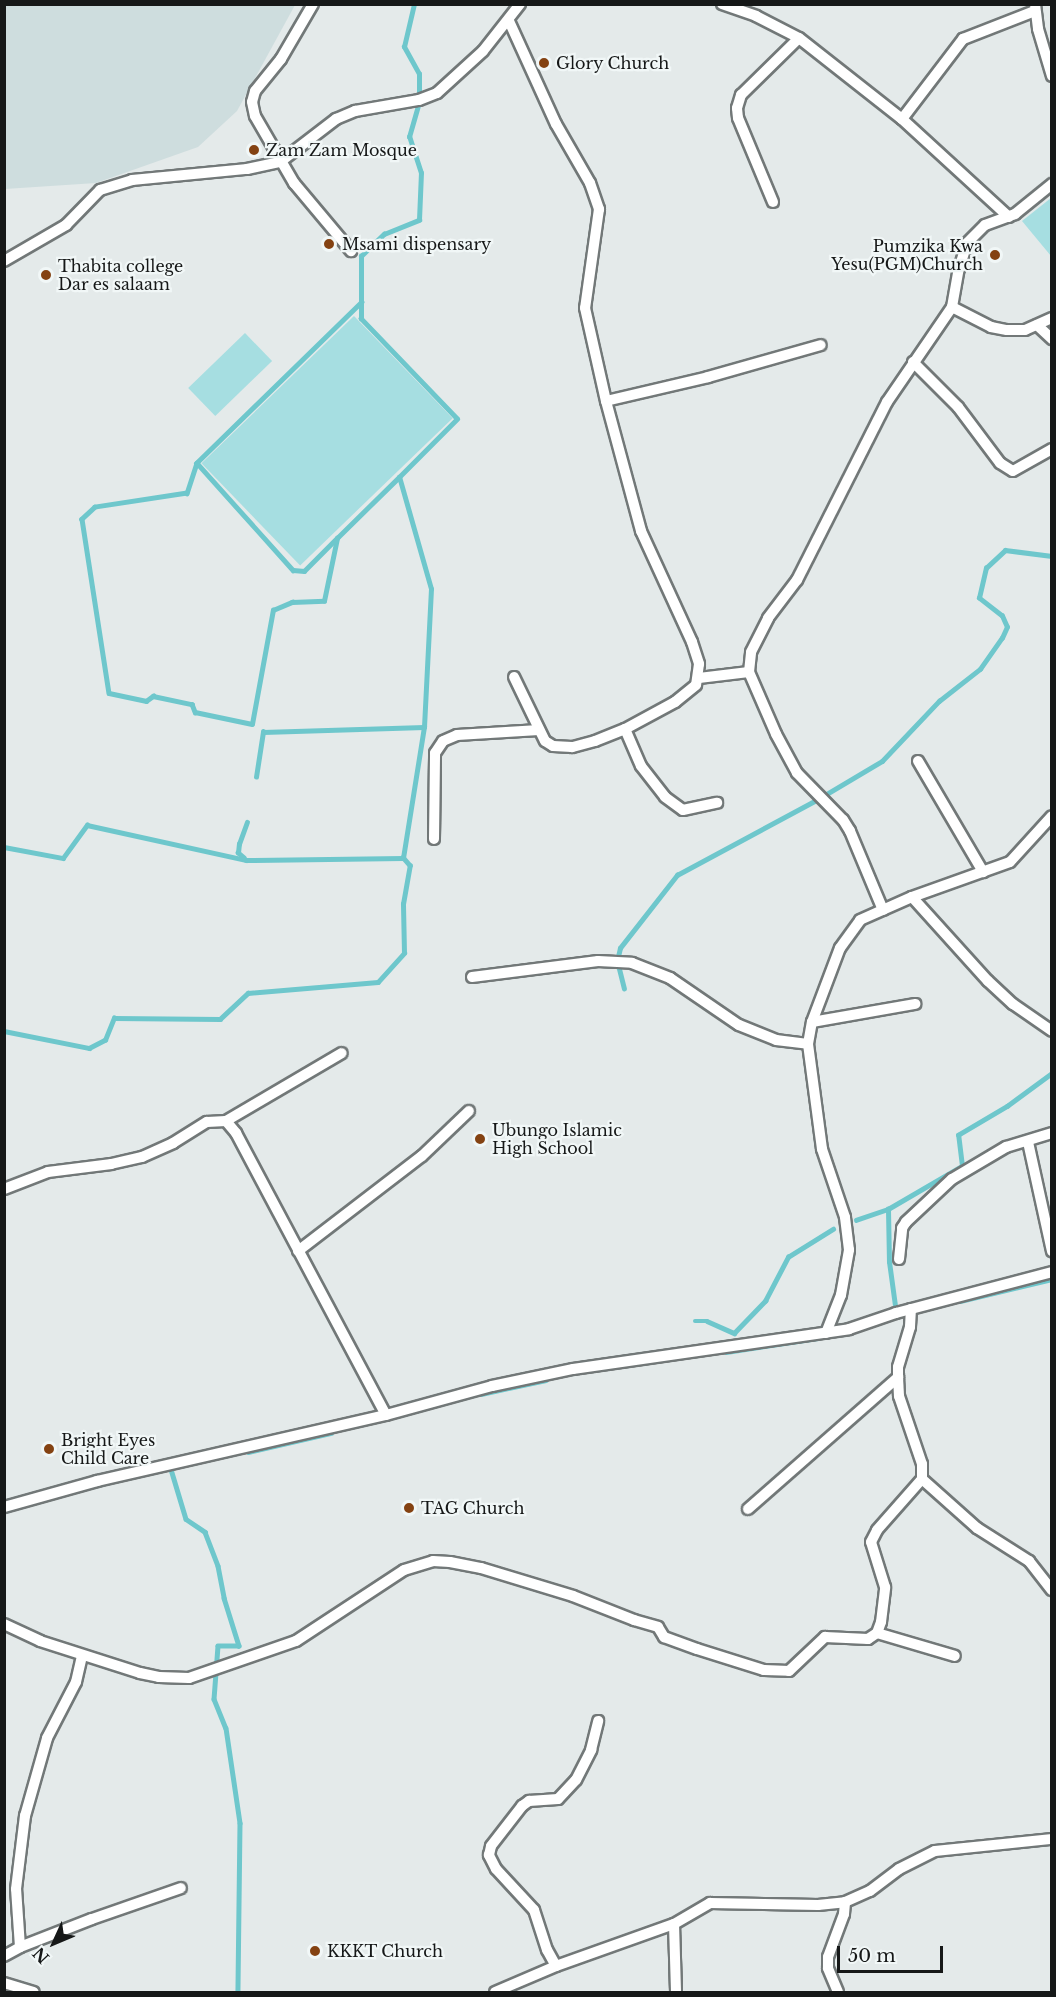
<!DOCTYPE html>
<html>
<head>
<meta charset="utf-8">
<style>
  body { margin:0 }
  #map { position:relative; width:1056px; height:1997px; overflow:hidden; background:#e4eaea; font-family:"Libre Baskerville",serif }
  div>[style] { position:absolute }
  [style*='--x'] { left:calc(var(--x)*1px); top:calc(var(--y)*1px); width:calc(var(--w)*1px); rotate:calc(var(--a)*1deg) }
  .built>* { inset:0; background:#ceddde }
  .green>* { inset:0; background:#a6dee1; transform-origin:0 0 }
  .stream>* { height:4.5px; margin:-2.25px; padding:0 2.25px; transform-origin:2.25px; border-radius:2.25px; background:#6ec7cc }
  .roads { filter:drop-shadow(2px 0 #727878) drop-shadow(-2px 0 #727878) drop-shadow(0 2px #727878) drop-shadow(0 -2px #727878) }
  .minor>* { height:10px; margin:-5px; padding:0 5px; transform-origin:5px; border-radius:5px; background:#fff }
  .dots>* { width:16px; height:16px; translate:-50% -50%; box-sizing:border-box; border:3px solid #f1f7f7; border-radius:50% }
  span { translate:-50% -50%; white-space:nowrap; text-align:center; line-height:1.15; -webkit-text-stroke:4.5px #f1f7f7; paint-order:stroke }
  .poi-label { font-size:16px; color:#161818 }
  .left { translate:0 -50%; text-align:left }
  .right { translate:-100% -50%; text-align:right }
  .frame { position:absolute; inset:0; border:6px solid #161818; pointer-events:none }
  .north { position:absolute; left:24px; top:1913px; width:60px; height:60px; -webkit-text-stroke:4px #f1f7f7; paint-order:stroke; rotate:226deg; font-size:16px; font-weight:700; line-height:24px; text-align:center; color:#161818 }
  .north::after { content:''; display:block; margin:auto; width:21px; height:27px; background:#161818; clip-path:polygon(50% 0,100% 100%,50% 72%,0 100%) }
  .scale { position:absolute; left:837px; top:1946px; width:106px; height:27px; box-sizing:border-box; border:3px solid #161818; border-top:0; padding-left:8px; font-size:18px; line-height:21px; white-space:nowrap; color:#161818; -webkit-text-stroke:4px #f1f7f7; paint-order:stroke }
</style>
</head>
<body>
<div id="map">
  <div class="built">
    <i style="clip-path:polygon(5px 4px,295px 4px,295px 5px,237px 111px,198px 147px,96px 183px,5px 189px)"></i>
  </div>
  <div class="green">
    <i style="clip-path:polygon(1051px 198px,1051px 256px,1022px 221px)"></i>
    <i style="left:354px;top:316px;width:142px;height:212px;rotate:46deg"></i>
    <i style="left:245px;top:333px;width:39px;height:79px;rotate:46deg"></i>
  </div>
  <div class="stream">
    <i style="--x:362;--y:302;--w:231;--a:135.7"></i>
    <i style="--x:197;--y:463;--w:32;--a:108"></i>
    <i style="--x:187;--y:493;--w:93;--a:171.3"></i>
    <i style="--x:95;--y:507;--w:18;--a:137"></i>
    <i style="--x:82;--y:519;--w:176;--a:81.2"></i>
    <i style="--x:109;--y:693;--w:38;--a:12"></i>
    <i style="--x:146;--y:701;--w:9;--a:-36"></i>
    <i style="--x:153;--y:696;--w:40;--a:12"></i>
    <i style="--x:192;--y:704;--w:9;--a:69"></i>
    <i style="--x:195;--y:712;--w:58;--a:11.9"></i>
    <i style="--x:252;--y:724;--w:116;--a:-79.6"></i>
    <i style="--x:273;--y:610;--w:21;--a:-23"></i>
    <i style="--x:292;--y:602;--w:32;--a:-2"></i>
    <i style="--x:324;--y:601;--w:64;--a:-78.3"></i>
    <i style="--x:337;--y:538;--w:87;--a:-44.5"></i>
    <i style="--x:197;--y:463;--w:144;--a:48.1"></i>
    <i style="--x:293;--y:570;--w:11;--a:5"></i>
    <i style="--x:304;--y:571;--w:47;--a:-45"></i>
    <i style="--x:256;--y:777;--w:46;--a:-81.2"></i>
    <i style="--x:263;--y:732;--w:161;--a:-1.8"></i>
    <i style="--x:4;--y:847;--w:60;--a:10.6"></i>
    <i style="--x:63;--y:858;--w:41;--a:-54"></i>
    <i style="--x:87;--y:825;--w:163;--a:12.4"></i>
    <i style="--x:246;--y:860;--w:157;--a:-0.7"></i>
    <i style="--x:244;--y:858;--w:8;--a:-140"></i>
    <i style="--x:238;--y:853;--w:9;--a:-84"></i>
    <i style="--x:239;--y:844;--w:23;--a:-70"></i>
    <i style="--x:624;--y:989;--w:29;--a:-104"></i>
    <i style="--x:617;--y:961;--w:13;--a:-77"></i>
    <i style="--x:620;--y:948;--w:93;--a:-52"></i>
    <i style="--x:677;--y:875;--w:162;--a:-28.3"></i>
    <i style="--x:820;--y:798;--w:72;--a:-30.8"></i>
    <i style="--x:882;--y:761;--w:83;--a:-46.5"></i>
    <i style="--x:939;--y:701;--w:52;--a:-38"></i>
    <i style="--x:980;--y:669;--w:38;--a:-55"></i>
    <i style="--x:1002;--y:638;--w:12;--a:-66"></i>
    <i style="--x:1007;--y:627;--w:12;--a:-114"></i>
    <i style="--x:1002;--y:616;--w:29;--a:-142"></i>
    <i style="--x:979;--y:598;--w:31;--a:-77"></i>
    <i style="--x:986;--y:568;--w:26;--a:-43"></i>
    <i style="--x:1005;--y:550;--w:47;--a:7.3"></i>
    <i style="--x:4;--y:1031;--w:87;--a:11.3"></i>
    <i style="--x:89;--y:1048;--w:18;--a:-27"></i>
    <i style="--x:105;--y:1040;--w:24;--a:-68"></i>
    <i style="--x:114;--y:1018;--w:106;--a:0.5"></i>
    <i style="--x:220;--y:1019;--w:38;--a:-43"></i>
    <i style="--x:248;--y:993;--w:130;--a:-4.8"></i>
    <i style="--x:378;--y:982;--w:39;--a:-48"></i>
    <i style="--x:404;--y:953;--w:49;--a:-91.2"></i>
    <i style="--x:403;--y:904;--w:39;--a:-80"></i>
    <i style="--x:410;--y:866;--w:11;--a:-131"></i>
    <i style="--x:403;--y:858;--w:133;--a:-80.9"></i>
    <i style="--x:424;--y:727;--w:138;--a:-87.1"></i>
    <i style="--x:431;--y:589;--w:116;--a:-105.9"></i>
    <i style="--x:399;--y:477;--w:82;--a:-45"></i>
    <i style="--x:457;--y:419;--w:139;--a:-133.8"></i>
    <i style="--x:361;--y:319;--w:63;--a:-90"></i>
    <i style="--x:361;--y:256;--w:32;--a:-44"></i>
    <i style="--x:384;--y:234;--w:38;--a:-22"></i>
    <i style="--x:419;--y:220;--w:47;--a:-87.6"></i>
    <i style="--x:421;--y:173;--w:38;--a:-108"></i>
    <i style="--x:409;--y:137;--w:35;--a:-74"></i>
    <i style="--x:419;--y:103;--w:29;--a:-90"></i>
    <i style="--x:419;--y:74;--w:31;--a:-119"></i>
    <i style="--x:404;--y:47;--w:44;--a:-76.9"></i>
    <i style="--x:856;--y:1220;--w:34;--a:-19"></i>
    <i style="--x:960;--y:1301;--w:95;--a:-13.4"></i>
    <i style="--x:896;--y:1313;--w:51;--a:-97.8"></i>
    <i style="--x:889;--y:1262;--w:53;--a:-91.1"></i>
    <i style="--x:888;--y:1209;--w:86;--a:-30.2"></i>
    <i style="--x:962;--y:1166;--w:31;--a:-97"></i>
    <i style="--x:958;--y:1135;--w:57;--a:-30.6"></i>
    <i style="--x:1007;--y:1106;--w:56;--a:-36.3"></i>
    <i style="--x:695;--y:1321;--w:12;--a:0"></i>
    <i style="--x:707;--y:1321;--w:30;--a:24"></i>
    <i style="--x:734;--y:1333;--w:45;--a:-45.9"></i>
    <i style="--x:765;--y:1301;--w:50;--a:-62.4"></i>
    <i style="--x:788;--y:1257;--w:53;--a:-31.9"></i>
    <i style="--x:726;--y:1352;--w:94;--a:-8.6"></i>
    <i style="--x:481;--y:1394;--w:66;--a:-12.2"></i>
    <i style="--x:248;--y:1452;--w:85;--a:-12.9"></i>
    <i style="--x:170;--y:1466;--w:55;--a:73.2"></i>
    <i style="--x:186;--y:1519;--w:23;--a:34"></i>
    <i style="--x:205;--y:1532;--w:36;--a:69"></i>
    <i style="--x:218;--y:1566;--w:33;--a:79"></i>
    <i style="--x:224;--y:1598;--w:50;--a:72.6"></i>
    <i style="--x:239;--y:1646;--w:21;--a:180"></i>
    <i style="--x:218;--y:1646;--w:53;--a:94.3"></i>
    <i style="--x:214;--y:1699;--w:31;--a:68"></i>
    <i style="--x:226;--y:1728;--w:96;--a:81.6"></i>
    <i style="--x:240;--y:1823;--w:169;--a:90.7"></i>
  </div>
  <div class="roads">
    <div class="minor">
      <i style="--x:313;--y:4;--w:64;--a:120.2"></i>
      <i style="--x:281;--y:59;--w:41;--a:129.1"></i>
      <i style="--x:255;--y:91;--w:11;--a:105"></i>
      <i style="--x:252;--y:102;--w:14;--a:78"></i>
      <i style="--x:255;--y:116;--w:78;--a:59.8"></i>
      <i style="--x:294;--y:183;--w:89;--a:50"></i>
      <i style="--x:722;--y:4;--w:36;--a:19"></i>
      <i style="--x:756;--y:16;--w:48;--a:27.1"></i>
      <i style="--x:799;--y:38;--w:131;--a:38.2"></i>
      <i style="--x:902;--y:119;--w:145;--a:42.5"></i>
      <i style="--x:1035;--y:4;--w:25;--a:83"></i>
      <i style="--x:1038;--y:29;--w:49;--a:73.4"></i>
      <i style="--x:509;--y:21;--w:113;--a:65.5"></i>
      <i style="--x:556;--y:124;--w:68;--a:60"></i>
      <i style="--x:590;--y:183;--w:28;--a:71"></i>
      <i style="--x:599;--y:209;--w:100;--a:98"></i>
      <i style="--x:585;--y:308;--w:95;--a:77.3"></i>
      <i style="--x:606;--y:401;--w:135;--a:74.9"></i>
      <i style="--x:641;--y:531;--w:122;--a:65.3"></i>
      <i style="--x:692;--y:642;--w:23;--a:72"></i>
      <i style="--x:699;--y:664;--w:21;--a:98"></i>
      <i style="--x:696;--y:685;--w:27;--a:141"></i>
      <i style="--x:675;--y:702;--w:57;--a:151.6"></i>
      <i style="--x:625;--y:729;--w:32;--a:158"></i>
      <i style="--x:595;--y:741;--w:24;--a:165"></i>
      <i style="--x:572;--y:747;--w:19;--a:-177"></i>
      <i style="--x:553;--y:746;--w:9;--a:-148"></i>
      <i style="--x:545;--y:741;--w:71;--a:-115.8"></i>
      <i style="--x:902;--y:119;--w:101;--a:-52.7"></i>
      <i style="--x:963;--y:39;--w:77;--a:-21.3"></i>
      <i style="--x:773;--y:202;--w:91;--a:-112.6"></i>
      <i style="--x:738;--y:118;--w:10;--a:-96"></i>
      <i style="--x:737;--y:108;--w:14;--a:-73"></i>
      <i style="--x:741;--y:95;--w:81;--a:-44.5"></i>
      <i style="--x:4;--y:261;--w:72;--a:-30.1"></i>
      <i style="--x:66;--y:225;--w:49;--a:-45.8"></i>
      <i style="--x:100;--y:190;--w:34;--a:-17"></i>
      <i style="--x:132;--y:180;--w:116;--a:-5.5"></i>
      <i style="--x:247;--y:169;--w:34;--a:-12"></i>
      <i style="--x:280;--y:162;--w:71;--a:-37.5"></i>
      <i style="--x:336;--y:119;--w:21;--a:-23"></i>
      <i style="--x:355;--y:111;--w:65;--a:-9.8"></i>
      <i style="--x:419;--y:100;--w:19;--a:-21"></i>
      <i style="--x:437;--y:93;--w:62;--a:-42.4"></i>
      <i style="--x:483;--y:51;--w:60;--a:-51.8"></i>
      <i style="--x:952;--y:307;--w:44;--a:27.1"></i>
      <i style="--x:991;--y:327;--w:16;--a:11"></i>
      <i style="--x:1007;--y:330;--w:18;--a:0"></i>
      <i style="--x:1025;--y:330;--w:30;--a:-24"></i>
      <i style="--x:1037;--y:325;--w:21;--a:43"></i>
      <i style="--x:913;--y:362;--w:64;--a:45"></i>
      <i style="--x:958;--y:407;--w:70;--a:53.1"></i>
      <i style="--x:1000;--y:463;--w:15;--a:32"></i>
      <i style="--x:1013;--y:471;--w:45;--a:-29.4"></i>
      <i style="--x:606;--y:401;--w:105;--a:-13.2"></i>
      <i style="--x:708;--y:377;--w:117;--a:-15.8"></i>
      <i style="--x:699;--y:678;--w:50;--a:-6.8"></i>
      <i style="--x:625;--y:729;--w:40;--a:66.6"></i>
      <i style="--x:641;--y:766;--w:39;--a:52"></i>
      <i style="--x:665;--y:797;--w:22;--a:36"></i>
      <i style="--x:683;--y:810;--w:35;--a:-12"></i>
      <i style="--x:918;--y:761;--w:129;--a:59.6"></i>
      <i style="--x:434;--y:839;--w:86;--a:-89.3"></i>
      <i style="--x:435;--y:753;--w:14;--a:-56"></i>
      <i style="--x:443;--y:741;--w:15;--a:-23"></i>
      <i style="--x:457;--y:735;--w:82;--a:-3.5"></i>
      <i style="--x:912;--y:897;--w:113;--a:47.9"></i>
      <i style="--x:988;--y:981;--w:34;--a:43"></i>
      <i style="--x:1013;--y:1004;--w:47;--a:34.7"></i>
      <i style="--x:883;--y:910;--w:86;--a:-112.7"></i>
      <i style="--x:850;--y:831;--w:13;--a:-122"></i>
      <i style="--x:843;--y:820;--w:66;--a:-134.4"></i>
      <i style="--x:797;--y:773;--w:44;--a:-118.3"></i>
      <i style="--x:776;--y:734;--w:68;--a:-113.5"></i>
      <i style="--x:749;--y:672;--w:20;--a:-84"></i>
      <i style="--x:751;--y:652;--w:38;--a:-63"></i>
      <i style="--x:768;--y:618;--w:48;--a:-52.7"></i>
      <i style="--x:797;--y:580;--w:199;--a:-63.2"></i>
      <i style="--x:887;--y:402;--w:115;--a:-55.6"></i>
      <i style="--x:952;--y:307;--w:39;--a:-80"></i>
      <i style="--x:959;--y:269;--w:27;--a:-73"></i>
      <i style="--x:967;--y:243;--w:25;--a:-45"></i>
      <i style="--x:985;--y:225;--w:32;--a:-20"></i>
      <i style="--x:1015;--y:214;--w:48;--a:-39"></i>
      <i style="--x:472;--y:977;--w:127;--a:-7.2"></i>
      <i style="--x:598;--y:961;--w:34;--a:3"></i>
      <i style="--x:632;--y:963;--w:41;--a:21.5"></i>
      <i style="--x:670;--y:978;--w:83;--a:34.3"></i>
      <i style="--x:739;--y:1025;--w:40;--a:22"></i>
      <i style="--x:776;--y:1040;--w:32;--a:7"></i>
      <i style="--x:812;--y:1022;--w:105;--a:-9.9"></i>
      <i style="--x:226;--y:1121;--w:134;--a:-30.4"></i>
      <i style="--x:1028;--y:1142;--w:112;--a:77.6"></i>
      <i style="--x:4;--y:1189;--w:47;--a:-21.1"></i>
      <i style="--x:48;--y:1172;--w:64;--a:-7.2"></i>
      <i style="--x:111;--y:1164;--w:32;--a:-13"></i>
      <i style="--x:142;--y:1157;--w:34;--a:-24"></i>
      <i style="--x:173;--y:1143;--w:40;--a:-32"></i>
      <i style="--x:207;--y:1122;--w:19;--a:-3"></i>
      <i style="--x:226;--y:1121;--w:16;--a:50"></i>
      <i style="--x:236;--y:1133;--w:319;--a:62"></i>
      <i style="--x:298;--y:1251;--w:156;--a:-37.5"></i>
      <i style="--x:422;--y:1156;--w:65;--a:-43.8"></i>
      <i style="--x:899;--y:1259;--w:31;--a:-84"></i>
      <i style="--x:902;--y:1228;--w:7;--a:-56"></i>
      <i style="--x:906;--y:1222;--w:63;--a:-43.1"></i>
      <i style="--x:952;--y:1179;--w:63;--a:-30.7"></i>
      <i style="--x:1006;--y:1147;--w:48;--a:-16.9"></i>
      <i style="--x:826;--y:1333;--w:41;--a:-68.5"></i>
      <i style="--x:841;--y:1295;--w:46;--a:-79.9"></i>
      <i style="--x:849;--y:1250;--w:33;--a:-97"></i>
      <i style="--x:845;--y:1217;--w:72;--a:-108.7"></i>
      <i style="--x:822;--y:1149;--w:106;--a:-97.6"></i>
      <i style="--x:808;--y:1044;--w:22;--a:-80"></i>
      <i style="--x:812;--y:1022;--w:79;--a:-69.3"></i>
      <i style="--x:840;--y:948;--w:34;--a:-54"></i>
      <i style="--x:860;--y:920;--w:57;--a:-23.9"></i>
      <i style="--x:912;--y:897;--w:104;--a:-19.7"></i>
      <i style="--x:1010;--y:862;--w:62;--a:-47.6"></i>
      <i style="--x:922;--y:1479;--w:74;--a:41.7"></i>
      <i style="--x:977;--y:1528;--w:62;--a:32.4"></i>
      <i style="--x:1029;--y:1561;--w:37;--a:52"></i>
      <i style="--x:4;--y:1507;--w:97;--a:-15.6"></i>
      <i style="--x:97;--y:1481;--w:296;--a:-12.9"></i>
      <i style="--x:386;--y:1415;--w:110;--a:-15.3"></i>
      <i style="--x:492;--y:1386;--w:83;--a:-11.9"></i>
      <i style="--x:573;--y:1369;--w:279;--a:-8.2"></i>
      <i style="--x:849;--y:1329;--w:50;--a:-18.8"></i>
      <i style="--x:896;--y:1313;--w:161;--a:-14.7"></i>
      <i style="--x:748;--y:1509;--w:200;--a:-41.3"></i>
      <i style="--x:4;--y:1624;--w:40;--a:25"></i>
      <i style="--x:40;--y:1641;--w:105;--a:17.7"></i>
      <i style="--x:140;--y:1673;--w:19;--a:12"></i>
      <i style="--x:159;--y:1677;--w:30;--a:2"></i>
      <i style="--x:189;--y:1678;--w:113;--a:-19.1"></i>
      <i style="--x:296;--y:1641;--w:129;--a:-33.3"></i>
      <i style="--x:404;--y:1570;--w:30;--a:-17"></i>
      <i style="--x:433;--y:1561;--w:17;--a:3"></i>
      <i style="--x:450;--y:1562;--w:32;--a:11"></i>
      <i style="--x:481;--y:1568;--w:96;--a:16.9"></i>
      <i style="--x:573;--y:1596;--w:66;--a:21.5"></i>
      <i style="--x:634;--y:1620;--w:25;--a:16"></i>
      <i style="--x:658;--y:1627;--w:12;--a:59"></i>
      <i style="--x:664;--y:1637;--w:35;--a:20"></i>
      <i style="--x:697;--y:1649;--w:70;--a:17.4"></i>
      <i style="--x:764;--y:1670;--w:25;--a:2"></i>
      <i style="--x:789;--y:1671;--w:50;--a:-43.4"></i>
      <i style="--x:825;--y:1637;--w:43;--a:2.7"></i>
      <i style="--x:868;--y:1639;--w:11;--a:-34"></i>
      <i style="--x:877;--y:1633;--w:12;--a:-70"></i>
      <i style="--x:881;--y:1622;--w:35;--a:-83"></i>
      <i style="--x:885;--y:1587;--w:47;--a:-107.3"></i>
      <i style="--x:871;--y:1542;--w:13;--a:-63"></i>
      <i style="--x:877;--y:1530;--w:68;--a:-48.6"></i>
      <i style="--x:922;--y:1479;--w:15;--a:-90"></i>
      <i style="--x:922;--y:1464;--w:72;--a:-108.7"></i>
      <i style="--x:899;--y:1396;--w:19;--a:-93"></i>
      <i style="--x:898;--y:1377;--w:10;--a:-90"></i>
      <i style="--x:898;--y:1367;--w:42;--a:-73.3"></i>
      <i style="--x:910;--y:1327;--w:18;--a:-87"></i>
      <i style="--x:877;--y:1633;--w:81;--a:16.4"></i>
      <i style="--x:674;--y:1924;--w:68;--a:88.3"></i>
      <i style="--x:20;--y:1947;--w:58;--a:-93.9"></i>
      <i style="--x:16;--y:1889;--w:74;--a:-83"></i>
      <i style="--x:25;--y:1816;--w:81;--a:-74.2"></i>
      <i style="--x:47;--y:1738;--w:63;--a:-62.6"></i>
      <i style="--x:76;--y:1682;--w:27;--a:-77"></i>
      <i style="--x:4;--y:1956;--w:18;--a:-29"></i>
      <i style="--x:20;--y:1947;--w:77;--a:-21.3"></i>
      <i style="--x:92;--y:1919;--w:94;--a:-19.2"></i>
      <i style="--x:556;--y:1966;--w:18;--a:-119"></i>
      <i style="--x:547;--y:1950;--w:42;--a:-108"></i>
      <i style="--x:534;--y:1910;--w:56;--a:-132.8"></i>
      <i style="--x:496;--y:1869;--w:16;--a:-117"></i>
      <i style="--x:489;--y:1855;--w:9;--a:-77"></i>
      <i style="--x:491;--y:1846;--w:51;--a:-52.2"></i>
      <i style="--x:522;--y:1806;--w:9;--a:-36"></i>
      <i style="--x:529;--y:1801;--w:29;--a:-4"></i>
      <i style="--x:558;--y:1799;--w:26;--a:-47"></i>
      <i style="--x:576;--y:1780;--w:34;--a:-63"></i>
      <i style="--x:591;--y:1750;--w:30;--a:-76"></i>
      <i style="--x:4;--y:1983;--w:31;--a:17"></i>
      <i style="--x:495;--y:1992;--w:66;--a:-23.1"></i>
      <i style="--x:556;--y:1966;--w:125;--a:-19.6"></i>
      <i style="--x:674;--y:1924;--w:42;--a:-30.3"></i>
      <i style="--x:710;--y:1903;--w:108;--a:1.1"></i>
      <i style="--x:818;--y:1905;--w:27;--a:-6"></i>
      <i style="--x:845;--y:1902;--w:27;--a:-24"></i>
      <i style="--x:870;--y:1891;--w:36;--a:-37"></i>
      <i style="--x:899;--y:1869;--w:40;--a:-26.6"></i>
      <i style="--x:935;--y:1851;--w:118;--a:-5.9"></i>
      <i style="--x:838;--y:1992;--w:26;--a:-113"></i>
      <i style="--x:828;--y:1968;--w:11;--a:-90"></i>
      <i style="--x:828;--y:1957;--w:46;--a:-69.6"></i>
      <i style="--x:844;--y:1914;--w:12;--a:-85"></i>
    </div>
  </div>
  <div class="dots">
    <i style="left:544px;top:63px;background:#844212"></i>
    <i style="left:254px;top:150px;background:#844212"></i>
    <i style="left:329px;top:244px;background:#844212"></i>
    <i style="left:995px;top:255px;background:#844212"></i>
    <i style="left:46px;top:275px;background:#844212"></i>
    <i style="left:480px;top:1139px;background:#844212"></i>
    <i style="left:49px;top:1449px;background:#844212"></i>
    <i style="left:409px;top:1508px;background:#844212"></i>
    <i style="left:315px;top:1951px;background:#844212"></i>
  </div>
  <div class="poi-label">
    <span class="left" style="left:556px;top:63px">Glory Church</span>
    <span class="left" style="left:266px;top:150px">Zam Zam Mosque</span>
    <span class="left" style="left:342px;top:244px">Msami dispensary</span>
    <span class="right" style="left:983px;top:255px">Pumzika Kwa<br>Yesu(PGM)Church</span>
    <span class="left" style="left:58px;top:275px">Thabita college<br>Dar es salaam</span>
    <span class="left" style="left:492px;top:1139px">Ubungo Islamic<br>High School</span>
    <span class="left" style="left:61px;top:1449px">Bright Eyes<br>Child Care</span>
    <span class="left" style="left:421px;top:1508px">TAG Church</span>
    <span class="left" style="left:327px;top:1951px">KKKT Church</span>
  </div>
  <div class="frame"></div>
  <div class="north">N</div>
  <div class="scale">50 m</div>
</div>
</body>
</html>
